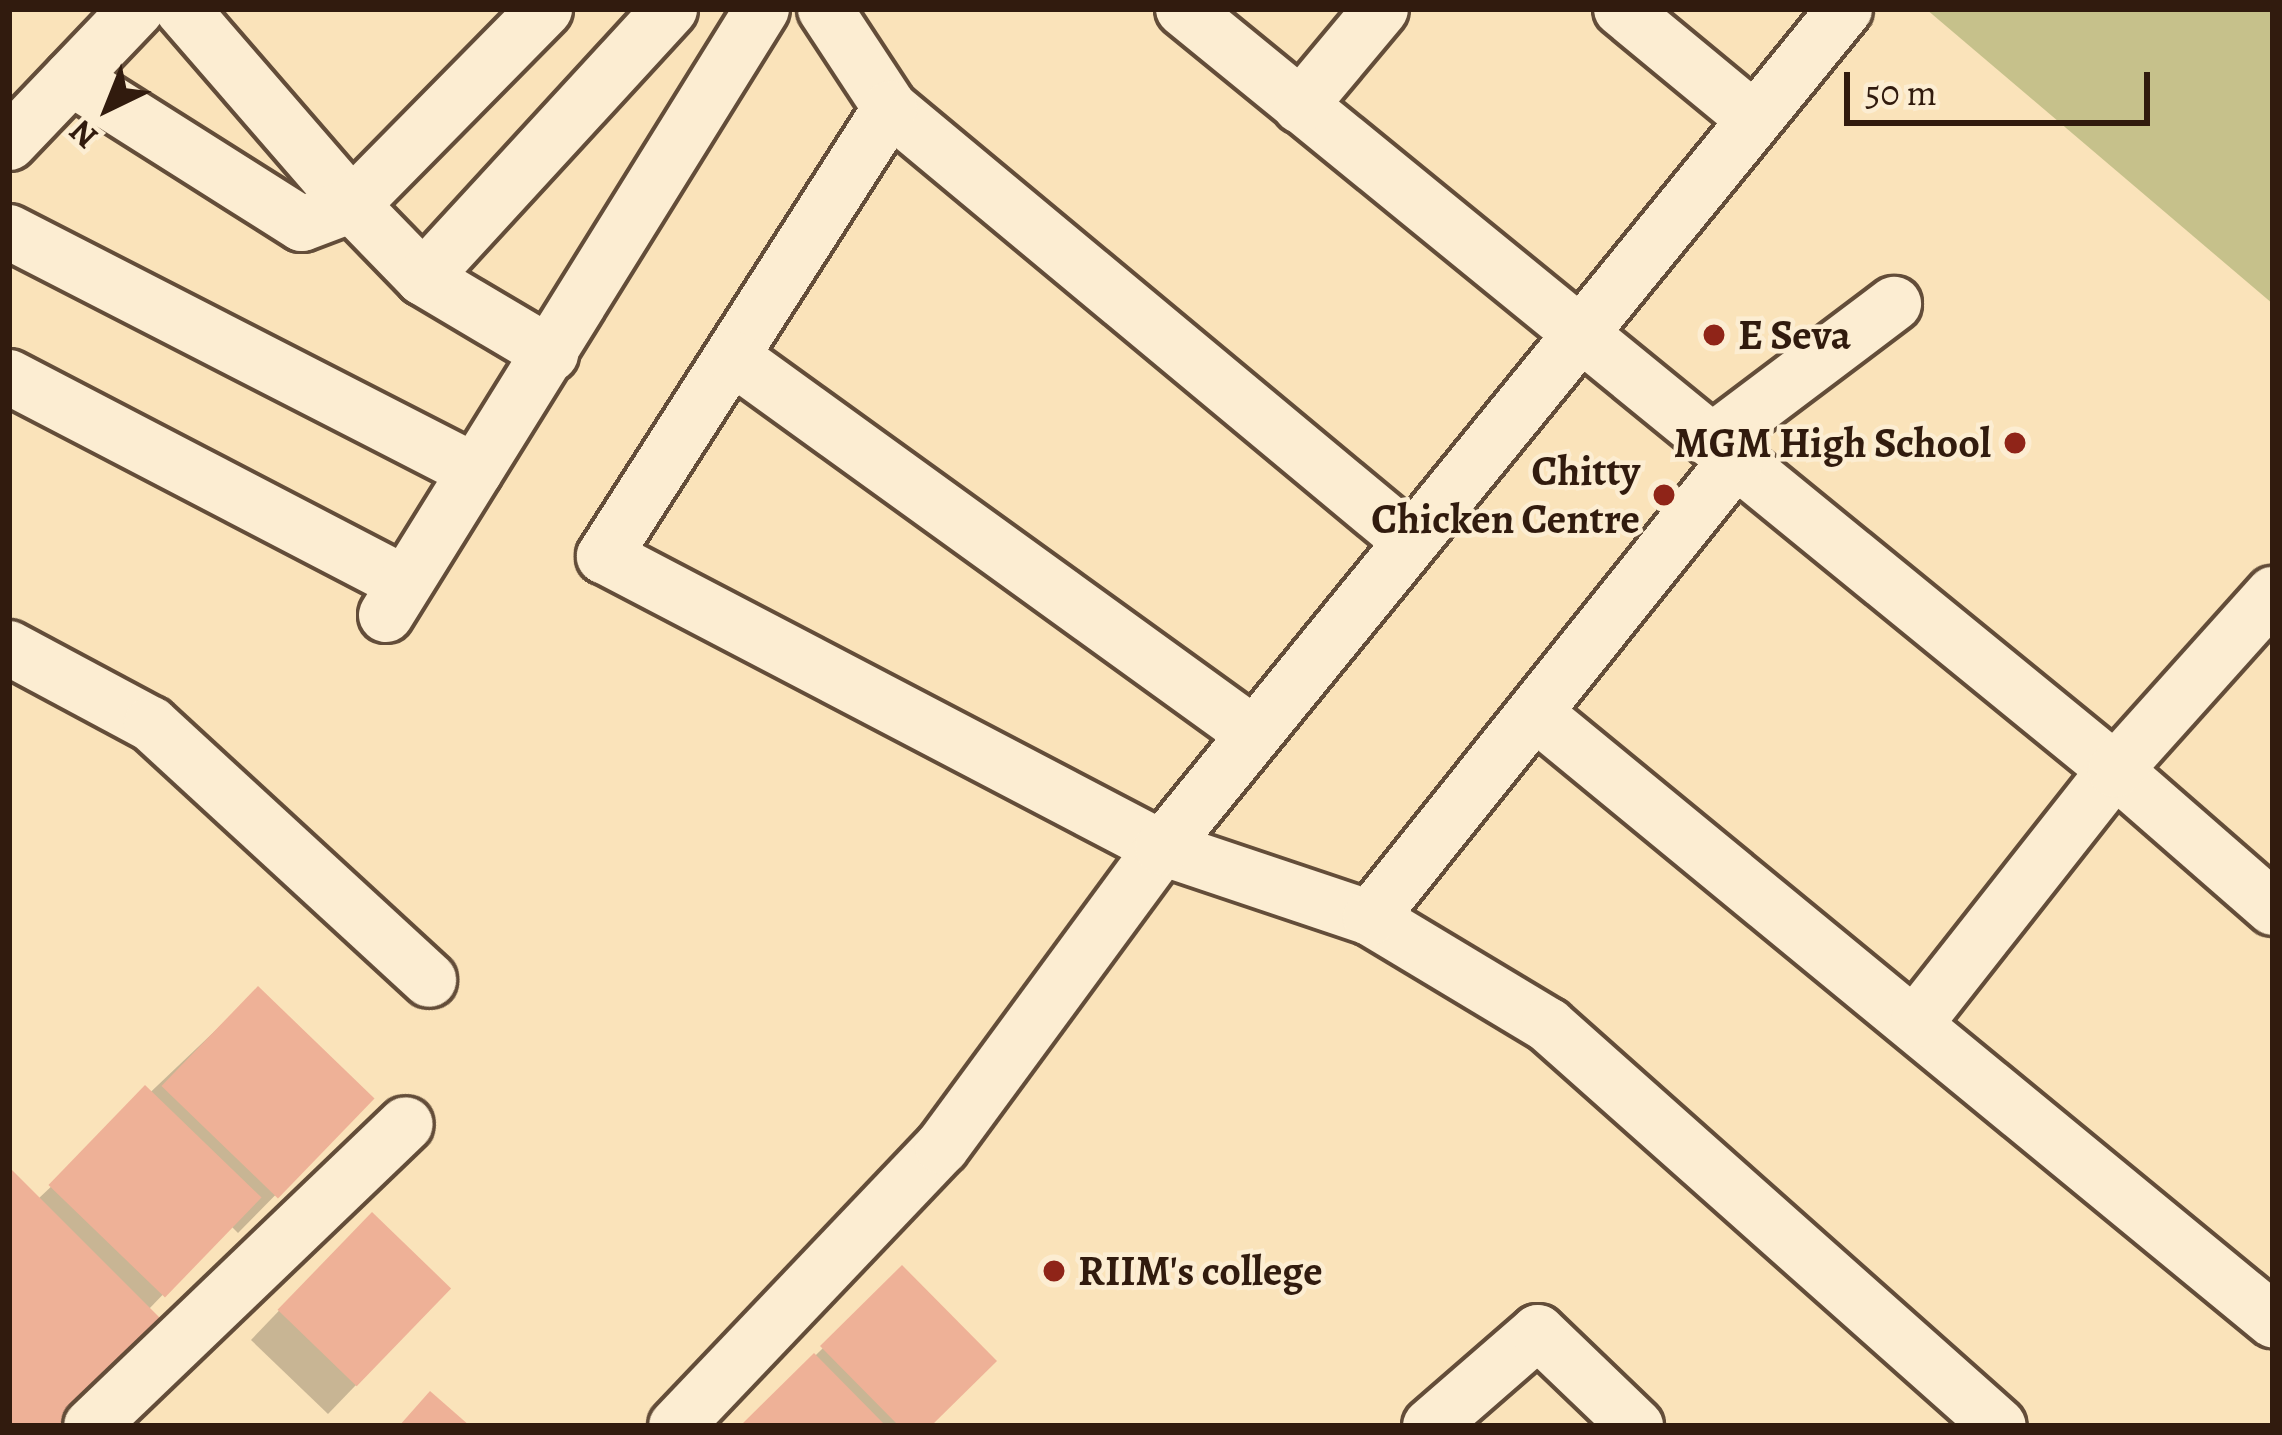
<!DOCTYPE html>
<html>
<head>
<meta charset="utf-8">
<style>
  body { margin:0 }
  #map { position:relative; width:2282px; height:1435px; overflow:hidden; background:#fae3ba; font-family:Alegreya,serif }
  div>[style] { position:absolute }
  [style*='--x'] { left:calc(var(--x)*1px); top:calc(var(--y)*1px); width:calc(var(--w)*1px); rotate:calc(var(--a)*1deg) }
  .green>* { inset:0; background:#c6c18b }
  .shadow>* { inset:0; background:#0003 }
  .building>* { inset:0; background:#eeb197; transform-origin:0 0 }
  .roads { filter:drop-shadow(3px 0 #634d39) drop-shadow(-3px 0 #634d39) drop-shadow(0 3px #634d39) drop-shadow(0 -3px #634d39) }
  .minor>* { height:54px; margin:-27px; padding:0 27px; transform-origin:27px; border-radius:27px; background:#fcedd2 }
  .dots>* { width:33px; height:33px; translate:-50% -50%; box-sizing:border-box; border:6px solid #fcedd2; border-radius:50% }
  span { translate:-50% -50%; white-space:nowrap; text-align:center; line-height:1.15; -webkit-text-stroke:9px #fcedd2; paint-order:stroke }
  .poi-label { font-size:42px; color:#311b0e; font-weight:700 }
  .left { translate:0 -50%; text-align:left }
  .right { translate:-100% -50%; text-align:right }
  .frame { position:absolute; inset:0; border:12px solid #311b0e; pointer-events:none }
  .north { position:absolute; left:48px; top:48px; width:120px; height:120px; -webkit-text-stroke:9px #fcedd2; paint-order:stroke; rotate:223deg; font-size:33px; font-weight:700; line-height:48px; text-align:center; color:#311b0e }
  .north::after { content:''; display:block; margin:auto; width:42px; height:54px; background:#311b0e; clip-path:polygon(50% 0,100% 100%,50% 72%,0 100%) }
  .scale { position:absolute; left:1844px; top:72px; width:306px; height:54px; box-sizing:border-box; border:6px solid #311b0e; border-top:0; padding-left:15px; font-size:36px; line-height:42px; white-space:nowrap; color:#311b0e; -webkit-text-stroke:9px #fcedd2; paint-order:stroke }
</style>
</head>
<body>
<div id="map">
  <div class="green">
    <i style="clip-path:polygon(1926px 9px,2273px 9px,2273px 304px)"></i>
  </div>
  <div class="shadow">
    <i style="clip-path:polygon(258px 990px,370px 1099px,238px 1233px,230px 1225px,148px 1310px,58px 1426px,9px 1426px,9px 1172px,37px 1200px)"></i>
    <i style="clip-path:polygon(343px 1244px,356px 1385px,328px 1414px,251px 1340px)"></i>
    <i style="clip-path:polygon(902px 1270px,927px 1426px,744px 1426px)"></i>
  </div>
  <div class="building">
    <i style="left:258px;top:986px;width:162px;height:139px;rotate:44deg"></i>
    <i style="left:145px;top:1085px;width:162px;height:139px;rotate:44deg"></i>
    <i style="clip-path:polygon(9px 1167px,165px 1323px,62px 1426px,9px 1426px)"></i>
    <i style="left:372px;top:1212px;width:110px;height:136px;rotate:44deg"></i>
    <i style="clip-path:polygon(902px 1265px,997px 1361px,931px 1426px,899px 1426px,820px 1346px)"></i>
    <i style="clip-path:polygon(814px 1353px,886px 1426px,740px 1426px)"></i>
    <i style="clip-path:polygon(430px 1391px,470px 1426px,399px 1426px)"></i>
  </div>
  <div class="roads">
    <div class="minor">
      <i style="--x:182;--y:9;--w:259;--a:49.1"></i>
      <i style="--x:352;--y:205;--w:275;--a:-45.4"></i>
      <i style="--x:825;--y:9;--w:118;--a:56.7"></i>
      <i style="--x:890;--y:108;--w:675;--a:39.77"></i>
      <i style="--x:1183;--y:9;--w:1203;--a:39.23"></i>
      <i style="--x:2115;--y:770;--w:210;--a:41.1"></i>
      <i style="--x:1621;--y:9;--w:173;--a:39.6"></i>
      <i style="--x:71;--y:78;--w:273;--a:32.3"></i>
      <i style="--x:302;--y:224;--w:53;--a:-20.8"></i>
      <i style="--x:352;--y:205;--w:102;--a:45.8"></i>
      <i style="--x:423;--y:278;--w:149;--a:30.7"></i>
      <i style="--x:1300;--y:106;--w:126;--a:-50.1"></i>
      <i style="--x:890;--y:108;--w:532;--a:122.55"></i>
      <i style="--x:604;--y:556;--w:630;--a:27.62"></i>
      <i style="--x:1162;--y:848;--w:219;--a:18.6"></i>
      <i style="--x:1370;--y:918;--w:208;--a:31"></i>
      <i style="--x:1548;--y:1025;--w:603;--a:41.64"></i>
      <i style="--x:9;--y:143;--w:185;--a:-46.3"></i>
      <i style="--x:9;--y:232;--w:524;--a:27.15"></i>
      <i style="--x:423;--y:278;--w:365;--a:-47.4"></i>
      <i style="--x:735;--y:359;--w:640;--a:35.85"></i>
      <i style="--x:9;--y:377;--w:446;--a:27.5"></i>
      <i style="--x:1712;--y:441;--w:228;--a:-37"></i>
      <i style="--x:386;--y:615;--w:713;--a:-58.18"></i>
      <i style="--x:9;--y:648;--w:161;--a:28.2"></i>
      <i style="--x:151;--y:724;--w:378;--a:42.6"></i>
      <i style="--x:1535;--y:713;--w:956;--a:39.44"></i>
      <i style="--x:1370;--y:918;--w:586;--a:-51.37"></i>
      <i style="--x:1918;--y:1020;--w:318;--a:-51.8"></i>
      <i style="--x:2115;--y:770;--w:237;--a:-48.1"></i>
      <i style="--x:91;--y:1426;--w:436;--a:-43.8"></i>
      <i style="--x:676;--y:1426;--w:385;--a:-46.4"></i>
      <i style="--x:942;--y:1147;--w:371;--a:-53.7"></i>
      <i style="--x:1162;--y:848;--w:1082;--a:-50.85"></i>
      <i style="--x:1430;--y:1426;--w:143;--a:-41"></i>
      <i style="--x:1538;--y:1332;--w:136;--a:43.8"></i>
    </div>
  </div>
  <div class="dots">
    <i style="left:1714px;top:335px;background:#8f2418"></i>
    <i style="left:2015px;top:443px;background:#8f2418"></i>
    <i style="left:1664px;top:495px;background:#8f2418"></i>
    <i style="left:1054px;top:1271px;background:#8f2418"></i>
  </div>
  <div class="poi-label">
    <span class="left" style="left:1738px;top:335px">E Seva</span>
    <span class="right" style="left:1991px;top:443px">MGM High School</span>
    <span class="right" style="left:1640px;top:495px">Chitty<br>Chicken Centre</span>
    <span class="left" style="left:1078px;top:1271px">RIIM's college</span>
  </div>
  <div class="frame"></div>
  <div class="north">N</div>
  <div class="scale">50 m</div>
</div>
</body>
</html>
